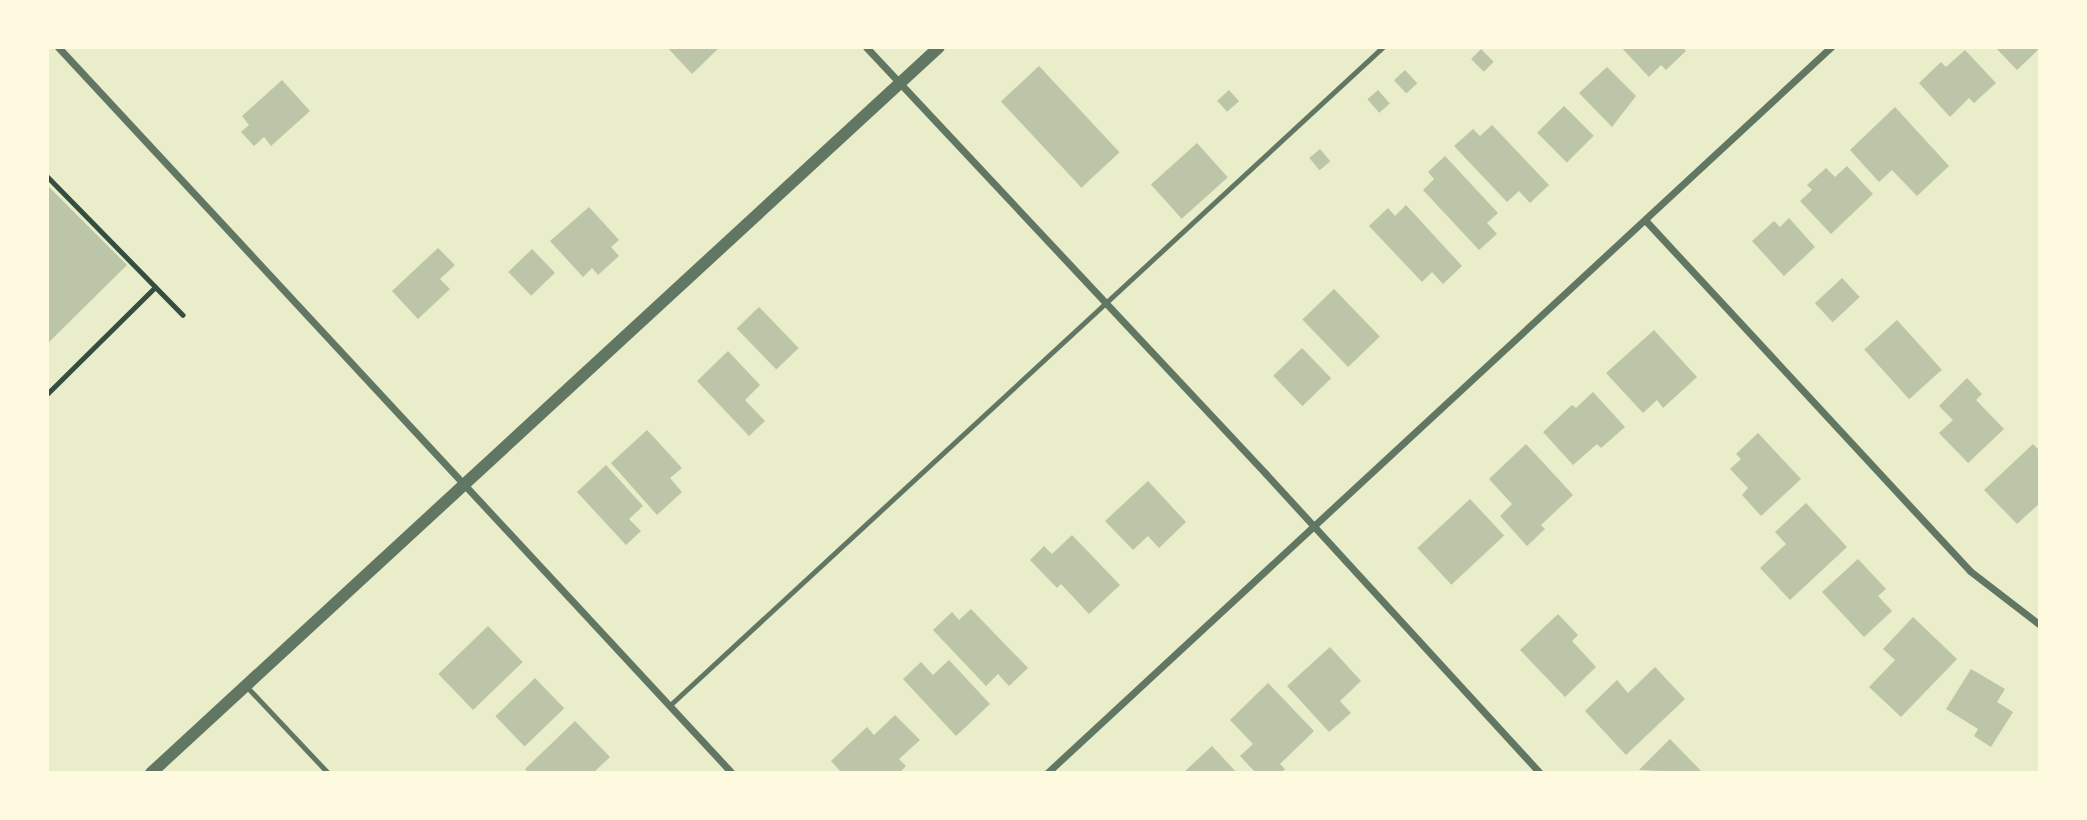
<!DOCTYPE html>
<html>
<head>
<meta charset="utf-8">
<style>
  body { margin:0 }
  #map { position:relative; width:2087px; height:820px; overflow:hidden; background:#e9edc9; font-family:"Titillium Web",sans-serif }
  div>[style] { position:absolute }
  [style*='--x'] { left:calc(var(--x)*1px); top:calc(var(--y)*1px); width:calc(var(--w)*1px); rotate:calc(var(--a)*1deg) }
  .building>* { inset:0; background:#bcc5a7; transform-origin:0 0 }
  .path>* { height:4.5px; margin:-2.25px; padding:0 2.25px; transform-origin:2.25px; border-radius:2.25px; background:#344e41 }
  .service>* { height:5px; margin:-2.5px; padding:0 2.5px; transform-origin:2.5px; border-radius:2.5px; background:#617663 }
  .minor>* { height:7px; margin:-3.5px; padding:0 3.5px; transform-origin:3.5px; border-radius:3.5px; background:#617663 }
  .tertiary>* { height:12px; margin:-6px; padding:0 6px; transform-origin:6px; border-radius:6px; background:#617663 }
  span { translate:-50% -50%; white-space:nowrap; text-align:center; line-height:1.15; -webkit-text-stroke:6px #fefae0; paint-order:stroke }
  .frame { position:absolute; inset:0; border:49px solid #fefae0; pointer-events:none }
</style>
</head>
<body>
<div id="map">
  <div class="building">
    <i style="clip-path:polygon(667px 47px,720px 47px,692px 74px)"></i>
    <i style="clip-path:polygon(1621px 47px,1682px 47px,1686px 51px,1666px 70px,1661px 65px,1649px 77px)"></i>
    <i style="clip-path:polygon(1995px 47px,2040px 47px,2040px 48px,2017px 70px)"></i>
    <i style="left:1481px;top:49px;width:18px;height:14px;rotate:45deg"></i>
    <i style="clip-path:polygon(1965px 50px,1996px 83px,1974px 103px,1969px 98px,1950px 117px,1919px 83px,1941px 62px,1946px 67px)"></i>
    <i style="left:1039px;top:66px;width:118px;height:52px;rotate:47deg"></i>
    <i style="clip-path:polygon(1607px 67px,1636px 96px,1612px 127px,1579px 93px)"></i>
    <i style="left:1405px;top:70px;width:18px;height:15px;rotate:47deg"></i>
    <i style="clip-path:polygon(282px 80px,310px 111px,271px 146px,264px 137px,254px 146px,241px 132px,249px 125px,242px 116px)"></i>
    <i style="left:1229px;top:90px;width:15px;height:16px;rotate:48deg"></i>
    <i style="left:1378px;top:90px;width:18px;height:14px;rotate:49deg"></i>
    <i style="left:1564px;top:106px;width:42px;height:38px;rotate:45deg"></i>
    <i style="clip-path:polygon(1895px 107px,1949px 166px,1917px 196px,1892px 170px,1879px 182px,1850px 150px)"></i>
    <i style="clip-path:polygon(1492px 125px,1549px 185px,1530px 203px,1519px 191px,1507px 202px,1454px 146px,1473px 129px,1480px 136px)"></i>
    <i style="left:1197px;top:143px;width:46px;height:62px;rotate:48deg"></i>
    <i style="left:1320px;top:149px;width:16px;height:14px;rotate:50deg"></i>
    <i style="clip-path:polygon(1445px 156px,1498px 213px,1487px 223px,1497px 234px,1479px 250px,1423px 190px,1434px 179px,1428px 172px)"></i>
    <i style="clip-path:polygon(1847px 166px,1873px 194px,1831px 234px,1800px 201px,1812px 190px,1807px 185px,1826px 168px,1835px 177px)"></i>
    <i style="clip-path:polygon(47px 185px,127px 265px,47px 344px)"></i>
    <i style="clip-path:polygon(1406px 205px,1462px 266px,1443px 284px,1432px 272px,1422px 282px,1369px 226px,1388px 208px,1395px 216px)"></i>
    <i style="clip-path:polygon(589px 207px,619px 240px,611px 247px,619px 256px,598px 275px,592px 268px,583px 277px,550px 241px)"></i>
    <i style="clip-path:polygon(1789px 218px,1815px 247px,1784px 276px,1752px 241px,1774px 221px,1780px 227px)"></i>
    <i style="clip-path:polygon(438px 248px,455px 265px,440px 279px,450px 289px,418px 319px,392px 291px)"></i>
    <i style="left:532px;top:249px;width:33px;height:33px;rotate:46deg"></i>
    <i style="left:1842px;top:278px;width:26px;height:37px;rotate:47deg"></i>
    <i style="left:1334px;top:289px;width:66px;height:44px;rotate:46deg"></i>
    <i style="left:759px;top:307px;width:57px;height:31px;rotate:46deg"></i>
    <i style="left:1897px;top:320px;width:67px;height:44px;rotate:48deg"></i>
    <i style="clip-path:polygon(1654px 330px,1697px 377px,1663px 408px,1657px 400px,1643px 413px,1606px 373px)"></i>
    <i style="left:1302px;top:348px;width:42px;height:40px;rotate:46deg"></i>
    <i style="clip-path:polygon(728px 351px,760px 385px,745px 400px,765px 421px,749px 436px,697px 381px)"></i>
    <i style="clip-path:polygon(1967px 378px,1982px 394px,1976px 400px,2004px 429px,1968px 463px,1939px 433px,1953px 420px,1939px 406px)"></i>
    <i style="clip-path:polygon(1593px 392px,1625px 427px,1601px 448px,1597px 444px,1573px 465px,1543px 432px,1572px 405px,1576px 408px)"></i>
    <i style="clip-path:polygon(647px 430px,682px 468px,670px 478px,682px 492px,657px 515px,611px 463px)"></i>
    <i style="clip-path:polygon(1758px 433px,1801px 479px,1761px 516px,1742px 495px,1748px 488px,1730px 469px,1741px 459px,1736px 454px)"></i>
    <i style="clip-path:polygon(1526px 444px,1573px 495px,1541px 525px,1545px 529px,1527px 546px,1500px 516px,1512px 504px,1489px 479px)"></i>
    <i style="clip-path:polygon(2033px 444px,2040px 451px,2040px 503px,2017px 524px,1984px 490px)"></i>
    <i style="clip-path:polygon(606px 465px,643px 506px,629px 519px,641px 531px,626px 545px,577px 492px)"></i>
    <i style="clip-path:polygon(1148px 481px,1186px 522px,1159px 548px,1148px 536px,1133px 550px,1105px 521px)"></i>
    <i style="left:1470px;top:499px;width:50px;height:72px;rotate:47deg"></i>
    <i style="clip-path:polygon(1806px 503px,1847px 547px,1790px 600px,1760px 568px,1786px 544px,1775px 532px)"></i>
    <i style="clip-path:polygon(1072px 535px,1120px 585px,1089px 614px,1061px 584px,1057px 588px,1030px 560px,1044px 546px,1052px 554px)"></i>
    <i style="clip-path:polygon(1858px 559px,1886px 589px,1878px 596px,1892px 611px,1864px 637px,1822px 592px)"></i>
    <i style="clip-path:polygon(971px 609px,1028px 668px,1009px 686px,998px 674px,986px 686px,933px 630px,952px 612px,959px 620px)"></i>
    <i style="clip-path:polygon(1558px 614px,1578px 635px,1572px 641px,1596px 667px,1565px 697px,1520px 650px)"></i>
    <i style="clip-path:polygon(1913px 617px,1957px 659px,1901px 717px,1869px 687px,1895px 660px,1883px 649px)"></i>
    <i style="left:488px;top:626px;width:50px;height:69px;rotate:46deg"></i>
    <i style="clip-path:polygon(1330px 647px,1361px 681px,1340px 701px,1351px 713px,1329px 732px,1287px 686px)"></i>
    <i style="clip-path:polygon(949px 660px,990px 704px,956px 736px,903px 679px,921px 662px,933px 675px)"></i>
    <i style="clip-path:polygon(1655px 667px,1685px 699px,1626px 755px,1585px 711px,1617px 680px,1628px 693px)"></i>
    <i style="clip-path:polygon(1971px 669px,2005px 689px,1997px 702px,2013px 712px,1991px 747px,1974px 736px,1978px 729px,1946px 709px)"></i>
    <i style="left:535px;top:678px;width:42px;height:55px;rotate:46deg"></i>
    <i style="clip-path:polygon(1268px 683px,1314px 731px,1280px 764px,1285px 769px,1281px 773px,1256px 773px,1240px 756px,1253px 744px,1230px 720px)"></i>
    <i style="clip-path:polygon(895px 715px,920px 740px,899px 759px,906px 766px,899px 773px,842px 773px,831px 761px,867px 727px,874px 735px)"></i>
    <i style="clip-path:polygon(575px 721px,610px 757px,593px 773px,528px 773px,525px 769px)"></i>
    <i style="clip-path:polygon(1670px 739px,1703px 773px,1639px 770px)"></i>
    <i style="clip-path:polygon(1212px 746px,1237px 773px,1183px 773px)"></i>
  </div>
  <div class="path">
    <i style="--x:47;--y:176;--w:194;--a:45.6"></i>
    <i style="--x:47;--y:394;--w:152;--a:-44.7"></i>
  </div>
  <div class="service">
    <i style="--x:246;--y:686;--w:120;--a:46.7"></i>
    <i style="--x:669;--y:706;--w:972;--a:-42.71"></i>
  </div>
  <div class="minor">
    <i style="--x:58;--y:47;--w:991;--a:47.13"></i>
    <i style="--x:866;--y:47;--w:585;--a:46.87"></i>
    <i style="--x:1266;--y:474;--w:406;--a:47.5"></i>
    <i style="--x:1645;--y:220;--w:478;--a:47.2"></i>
    <i style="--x:1970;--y:571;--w:88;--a:37.6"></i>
    <i style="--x:1047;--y:773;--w:1069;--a:-42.8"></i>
  </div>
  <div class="tertiary">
    <i style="--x:151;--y:773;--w:1071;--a:-42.65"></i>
  </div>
  <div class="frame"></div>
</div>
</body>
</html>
